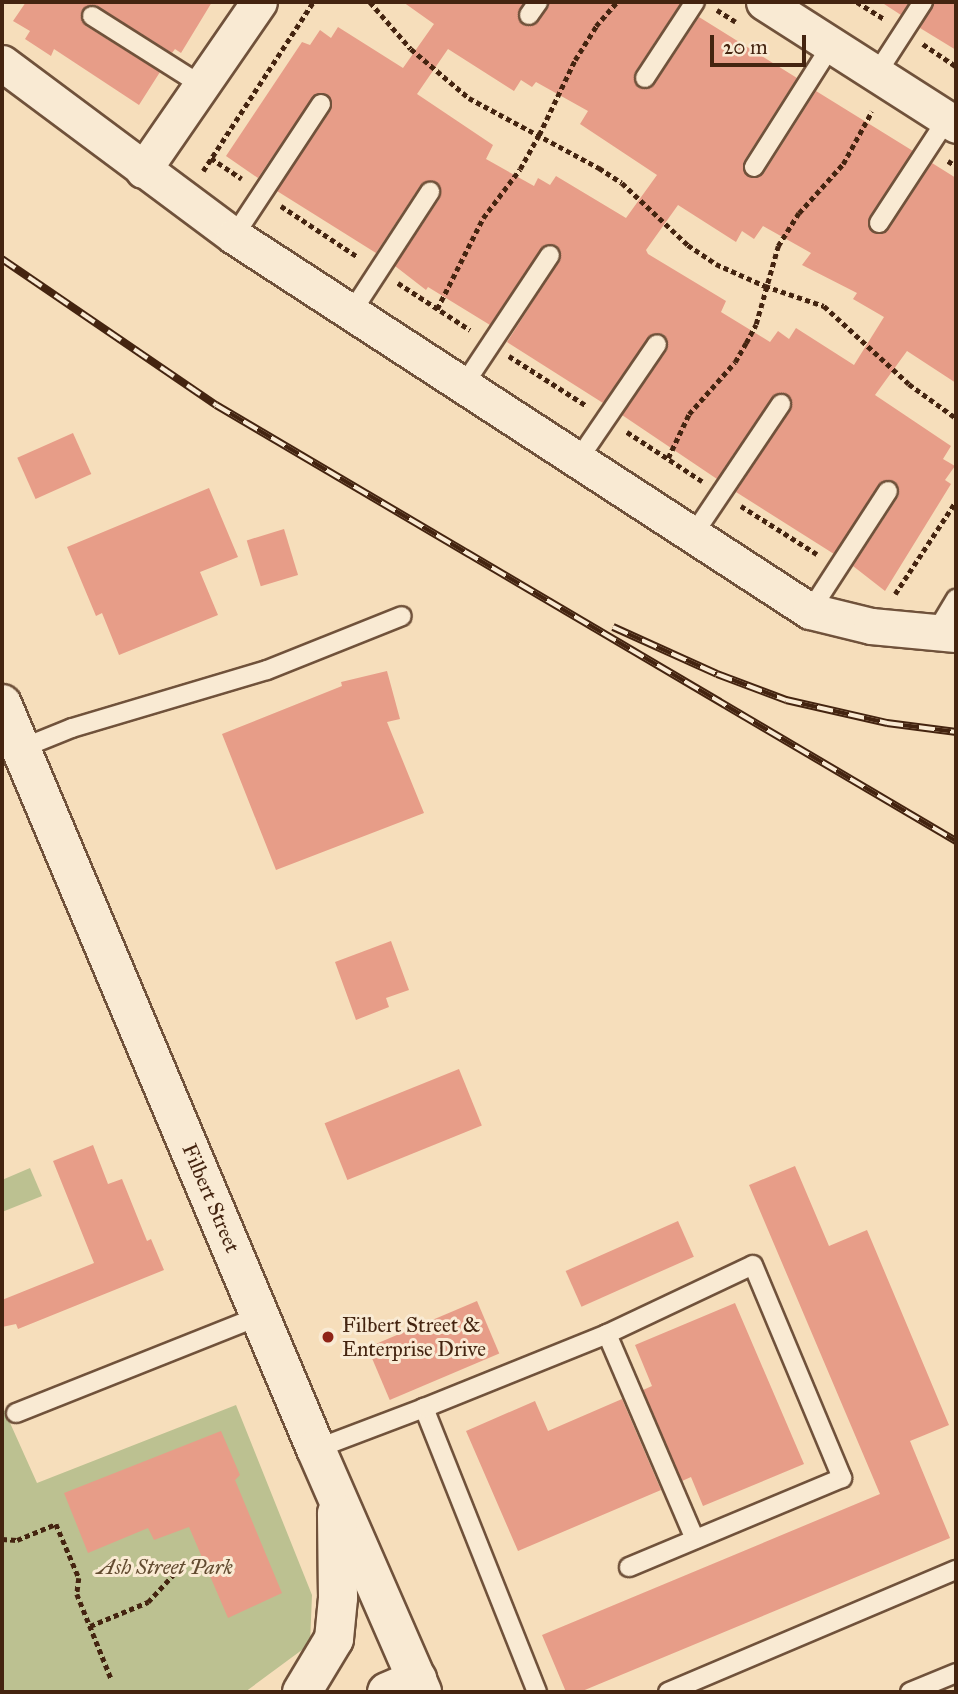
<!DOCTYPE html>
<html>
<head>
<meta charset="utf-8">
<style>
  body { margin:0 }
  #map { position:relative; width:958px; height:1694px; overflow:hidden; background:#f6debb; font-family:"IM FELL Great Primer",serif }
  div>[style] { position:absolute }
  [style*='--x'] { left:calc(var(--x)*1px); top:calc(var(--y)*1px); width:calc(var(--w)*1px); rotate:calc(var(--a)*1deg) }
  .green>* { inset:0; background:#bcc191 }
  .building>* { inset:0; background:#e79d88; transform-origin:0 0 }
  .path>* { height:4.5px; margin-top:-2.25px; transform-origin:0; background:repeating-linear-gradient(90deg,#442410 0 5px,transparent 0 8.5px) }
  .roads { filter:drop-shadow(2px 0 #70523b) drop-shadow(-2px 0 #70523b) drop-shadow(0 2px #70523b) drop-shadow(0 -2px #70523b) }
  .service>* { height:18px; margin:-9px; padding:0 9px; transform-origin:9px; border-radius:9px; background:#f9ead3 }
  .minor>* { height:35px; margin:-17.5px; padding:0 17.5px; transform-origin:17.5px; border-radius:17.5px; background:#f9ead3 }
  .tertiary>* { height:38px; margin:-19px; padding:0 19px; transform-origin:19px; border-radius:19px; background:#f9ead3 }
  .rail>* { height:8px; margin-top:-4px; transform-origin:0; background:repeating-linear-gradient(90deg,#f9ead3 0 16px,#442410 0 32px); box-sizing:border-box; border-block:2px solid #442410 }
  .dots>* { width:19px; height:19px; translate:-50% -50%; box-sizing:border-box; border:4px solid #f9ead3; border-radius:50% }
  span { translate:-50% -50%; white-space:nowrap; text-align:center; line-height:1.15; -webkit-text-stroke:6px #f9ead3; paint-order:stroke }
  .street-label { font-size:21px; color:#442410 }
  .poi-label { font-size:21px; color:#442410 }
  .left { translate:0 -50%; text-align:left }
  .park-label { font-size:21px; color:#624b30; font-style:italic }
  .frame { position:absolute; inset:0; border:4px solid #442410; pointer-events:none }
  .scale { position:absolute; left:710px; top:35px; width:96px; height:32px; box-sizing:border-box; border:4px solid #442410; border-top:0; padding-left:9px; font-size:21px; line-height:24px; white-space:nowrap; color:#442410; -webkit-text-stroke:5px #f9ead3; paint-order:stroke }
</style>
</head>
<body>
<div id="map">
  <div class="green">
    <i style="clip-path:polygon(30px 1168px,42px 1196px,2px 1212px,2px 1180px)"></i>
    <i style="clip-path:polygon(2px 1405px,37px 1483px,236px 1405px,312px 1595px,310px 1644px,245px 1692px,2px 1692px)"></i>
  </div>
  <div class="building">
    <i style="clip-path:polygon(26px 2px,212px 2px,181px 53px,175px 49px,172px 53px,97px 6px,92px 5px,83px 9px,81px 16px,86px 26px,160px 72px,139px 105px,54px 49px,51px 56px,25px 39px,30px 31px,13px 21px)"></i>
    <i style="clip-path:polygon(evenodd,403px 2px,524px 2px,518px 15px,522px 24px,529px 26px,538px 21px,549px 2px,676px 2px,680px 4px,635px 72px,635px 82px,639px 88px,649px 88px,654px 85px,699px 17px,797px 78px,744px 161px,744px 172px,749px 177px,759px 177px,764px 173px,816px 91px,913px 151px,869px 217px,869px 227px,873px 233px,883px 233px,889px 229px,932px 163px,956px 178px,956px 383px,907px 351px,875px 395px,951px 446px,943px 459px,955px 466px,945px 480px,951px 484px,885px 591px,853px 566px,898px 497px,899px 491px,895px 482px,888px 480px,879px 484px,834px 554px,736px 492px,790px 410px,791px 400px,787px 394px,777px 394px,772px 398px,717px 479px,622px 415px,667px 350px,667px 340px,663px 334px,653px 334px,648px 338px,603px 403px,507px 342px,559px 261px,560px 251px,556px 245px,546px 245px,541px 249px,490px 325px,428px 287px,426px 290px,395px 266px,440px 198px,440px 188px,436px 182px,426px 182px,420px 186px,376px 253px,277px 191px,331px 110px,331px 100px,327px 94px,317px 94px,312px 98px,258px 178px,226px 156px,302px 42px,310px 45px,320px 30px,331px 38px,338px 27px,403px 68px,434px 24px,403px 2px,448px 49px,514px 91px,521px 80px,532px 87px,536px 82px,588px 111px,580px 124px,657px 175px,626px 218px,556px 176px,550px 185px,538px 178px,534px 186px,486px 159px,493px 145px,417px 94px,448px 49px,403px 2px,678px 205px,736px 242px,742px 231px,754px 239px,763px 226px,811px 253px,802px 265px,857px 293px,853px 299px,884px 317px,854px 365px,796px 328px,789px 339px,778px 331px,770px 342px,721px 312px,726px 301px,648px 254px,646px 250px,678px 205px)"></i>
    <i style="clip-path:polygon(881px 2px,910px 2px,901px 15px)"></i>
    <i style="clip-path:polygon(934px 2px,956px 2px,956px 50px,920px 28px)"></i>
    <i style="left:73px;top:433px;width:45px;height:61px;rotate:66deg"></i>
    <i style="clip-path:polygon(209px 488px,238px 557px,200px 572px,218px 615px,119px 655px,102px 613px,96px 616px,67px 547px)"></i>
    <i style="left:284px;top:529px;width:48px;height:39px;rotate:73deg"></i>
    <i style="clip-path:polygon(387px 671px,400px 719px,387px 722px,424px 813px,276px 870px,222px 734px,342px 686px,341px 682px)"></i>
    <i style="clip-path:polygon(391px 941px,409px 990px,386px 998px,389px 1007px,356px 1020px,335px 962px)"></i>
    <i style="left:459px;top:1069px;width:61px;height:145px;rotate:68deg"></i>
    <i style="clip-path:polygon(93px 1145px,108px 1184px,122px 1179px,147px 1241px,151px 1239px,164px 1270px,18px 1329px,16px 1324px,2px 1327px,2px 1300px,94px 1263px,53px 1161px)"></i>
    <i style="clip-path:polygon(795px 1166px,829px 1246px,867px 1230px,949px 1425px,910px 1441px,950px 1538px,580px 1692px,566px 1692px,542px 1635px,880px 1494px,749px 1185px)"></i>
    <i style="left:678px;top:1221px;width:39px;height:123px;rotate:66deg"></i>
    <i style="left:477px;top:1301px;width:57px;height:119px;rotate:67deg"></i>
    <i style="clip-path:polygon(735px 1303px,804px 1464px,703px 1506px,691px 1477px,682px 1481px,643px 1390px,652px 1386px,635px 1345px)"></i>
    <i style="clip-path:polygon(622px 1399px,661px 1490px,518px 1551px,466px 1431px,535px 1401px,548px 1431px)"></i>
    <i style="clip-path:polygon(221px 1431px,240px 1475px,235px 1480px,282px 1593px,228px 1618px,189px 1527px,154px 1540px,148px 1528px,88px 1553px,64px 1493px)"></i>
  </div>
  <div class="path">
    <i style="--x:370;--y:2;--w:62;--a:48.9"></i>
    <i style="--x:411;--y:49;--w:76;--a:40.2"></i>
    <i style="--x:469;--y:98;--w:148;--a:28.3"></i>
    <i style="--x:599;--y:168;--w:27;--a:33"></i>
    <i style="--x:622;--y:183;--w:91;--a:43.2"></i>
    <i style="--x:688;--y:245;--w:34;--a:34"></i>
    <i style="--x:716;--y:264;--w:54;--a:24.2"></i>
    <i style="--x:765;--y:286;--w:62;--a:18.7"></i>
    <i style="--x:824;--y:306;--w:115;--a:42.5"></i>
    <i style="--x:909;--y:384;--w:58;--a:35.9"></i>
    <i style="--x:857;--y:2;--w:31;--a:32"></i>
    <i style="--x:717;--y:10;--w:22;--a:32"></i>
    <i style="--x:923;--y:44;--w:40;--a:34"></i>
    <i style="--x:211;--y:158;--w:37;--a:34"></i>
    <i style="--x:948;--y:161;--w:9;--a:32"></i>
    <i style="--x:203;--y:171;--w:202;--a:-56.9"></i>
    <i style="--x:281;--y:206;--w:92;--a:33.5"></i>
    <i style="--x:398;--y:283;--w:86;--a:33.1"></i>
    <i style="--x:437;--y:309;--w:102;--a:-63.2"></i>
    <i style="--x:483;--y:218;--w:61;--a:-52.9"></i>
    <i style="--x:520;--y:169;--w:39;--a:-61"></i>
    <i style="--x:539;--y:135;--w:83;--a:-64.4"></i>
    <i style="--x:575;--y:60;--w:40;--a:-58"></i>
    <i style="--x:596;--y:26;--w:32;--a:-49"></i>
    <i style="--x:509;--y:356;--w:93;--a:32.7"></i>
    <i style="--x:627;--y:432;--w:90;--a:33.2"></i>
    <i style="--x:668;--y:458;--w:49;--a:-64.5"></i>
    <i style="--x:689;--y:414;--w:69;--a:-48.5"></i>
    <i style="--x:735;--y:362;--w:22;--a:-60"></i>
    <i style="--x:746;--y:343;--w:21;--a:-62"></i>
    <i style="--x:756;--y:324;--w:81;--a:-74.2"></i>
    <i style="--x:778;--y:246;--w:39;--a:-58"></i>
    <i style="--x:799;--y:213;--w:66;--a:-48.1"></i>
    <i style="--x:843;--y:164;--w:60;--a:-61.3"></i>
    <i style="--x:741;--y:506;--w:90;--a:32.3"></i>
    <i style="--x:895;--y:594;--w:111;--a:-56.7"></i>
    <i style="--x:2;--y:1539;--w:15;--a:4"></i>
    <i style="--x:17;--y:1540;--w:42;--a:-22.3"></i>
    <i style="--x:56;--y:1524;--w:59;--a:66.9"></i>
    <i style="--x:79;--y:1578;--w:16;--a:97"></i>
    <i style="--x:77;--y:1594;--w:91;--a:68"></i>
    <i style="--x:90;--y:1626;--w:63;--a:-22.5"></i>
    <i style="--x:148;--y:1602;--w:56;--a:-47.2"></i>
  </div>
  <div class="roads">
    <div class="service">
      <i style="--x:529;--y:15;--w:16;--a:-55"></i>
      <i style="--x:92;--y:16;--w:129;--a:32.3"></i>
      <i style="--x:877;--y:73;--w:85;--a:-57.1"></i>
      <i style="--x:645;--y:78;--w:91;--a:-56.7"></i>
      <i style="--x:754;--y:167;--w:146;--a:-57.6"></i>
      <i style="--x:879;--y:223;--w:124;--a:-56.8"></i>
      <i style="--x:234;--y:236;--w:158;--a:-56.6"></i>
      <i style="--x:351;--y:313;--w:145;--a:-56.9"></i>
      <i style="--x:463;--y:386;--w:157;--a:-56.4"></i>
      <i style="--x:578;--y:460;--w:140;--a:-55.7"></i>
      <i style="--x:693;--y:535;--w:158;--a:-56.1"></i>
      <i style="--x:810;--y:611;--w:143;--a:-57"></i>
      <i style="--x:936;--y:632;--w:39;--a:-59"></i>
      <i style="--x:20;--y:749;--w:56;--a:-22"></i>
      <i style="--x:72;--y:728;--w:203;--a:-16.6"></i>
      <i style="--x:267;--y:670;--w:145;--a:-21.8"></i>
      <i style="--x:607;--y:1334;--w:223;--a:66.8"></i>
      <i style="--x:16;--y:1413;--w:263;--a:-21.7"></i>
      <i style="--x:316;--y:1449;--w:116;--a:-20.8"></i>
      <i style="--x:537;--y:1692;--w:306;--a:-111.7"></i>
      <i style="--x:424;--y:1408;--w:197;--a:-22"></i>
      <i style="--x:607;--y:1334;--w:161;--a:-25.3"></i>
      <i style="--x:753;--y:1265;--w:231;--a:67.3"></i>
      <i style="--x:842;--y:1478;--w:231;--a:157.3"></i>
      <i style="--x:668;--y:1692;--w:313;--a:-23"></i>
      <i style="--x:910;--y:1692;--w:50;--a:-22.4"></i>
    </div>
    <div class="minor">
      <i style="--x:764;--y:2;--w:228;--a:32.6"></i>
      <i style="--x:2;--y:63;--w:289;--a:36.7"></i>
      <i style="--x:234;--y:236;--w:687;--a:33.07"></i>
      <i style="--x:810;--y:611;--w:63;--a:13.8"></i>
      <i style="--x:871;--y:626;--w:85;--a:5.4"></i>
      <i style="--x:143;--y:170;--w:204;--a:-55.4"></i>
    </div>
    <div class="tertiary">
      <i style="--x:2;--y:704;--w:808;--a:67.15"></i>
      <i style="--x:316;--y:1449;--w:265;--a:66.4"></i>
      <i style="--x:302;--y:1692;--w:62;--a:-58.9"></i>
      <i style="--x:334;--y:1639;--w:41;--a:-84.4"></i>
      <i style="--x:338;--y:1598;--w:85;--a:-90.7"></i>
      <i style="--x:387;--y:1692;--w:33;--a:-23"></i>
    </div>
  </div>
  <div class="rail">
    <i style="--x:2;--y:259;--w:259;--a:34.3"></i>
    <i style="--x:216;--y:405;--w:859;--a:30.51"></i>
    <i style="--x:613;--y:627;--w:114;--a:24.3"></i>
    <i style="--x:717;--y:674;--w:74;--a:20.6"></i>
    <i style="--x:786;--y:700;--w:104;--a:12.8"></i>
    <i style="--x:887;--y:723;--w:70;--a:7.4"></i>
  </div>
  <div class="dots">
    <i style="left:328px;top:1337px;background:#8f2418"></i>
  </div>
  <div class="street-label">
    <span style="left:211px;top:1198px;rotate:67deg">Filbert Street</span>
  </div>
  <div class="poi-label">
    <span class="left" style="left:342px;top:1337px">Filbert Street &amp;<br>Enterprise Drive</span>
  </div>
  <div class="park-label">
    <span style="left:165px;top:1567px">Ash Street Park</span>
  </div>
  <div class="frame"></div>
  <div class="scale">20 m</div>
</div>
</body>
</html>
